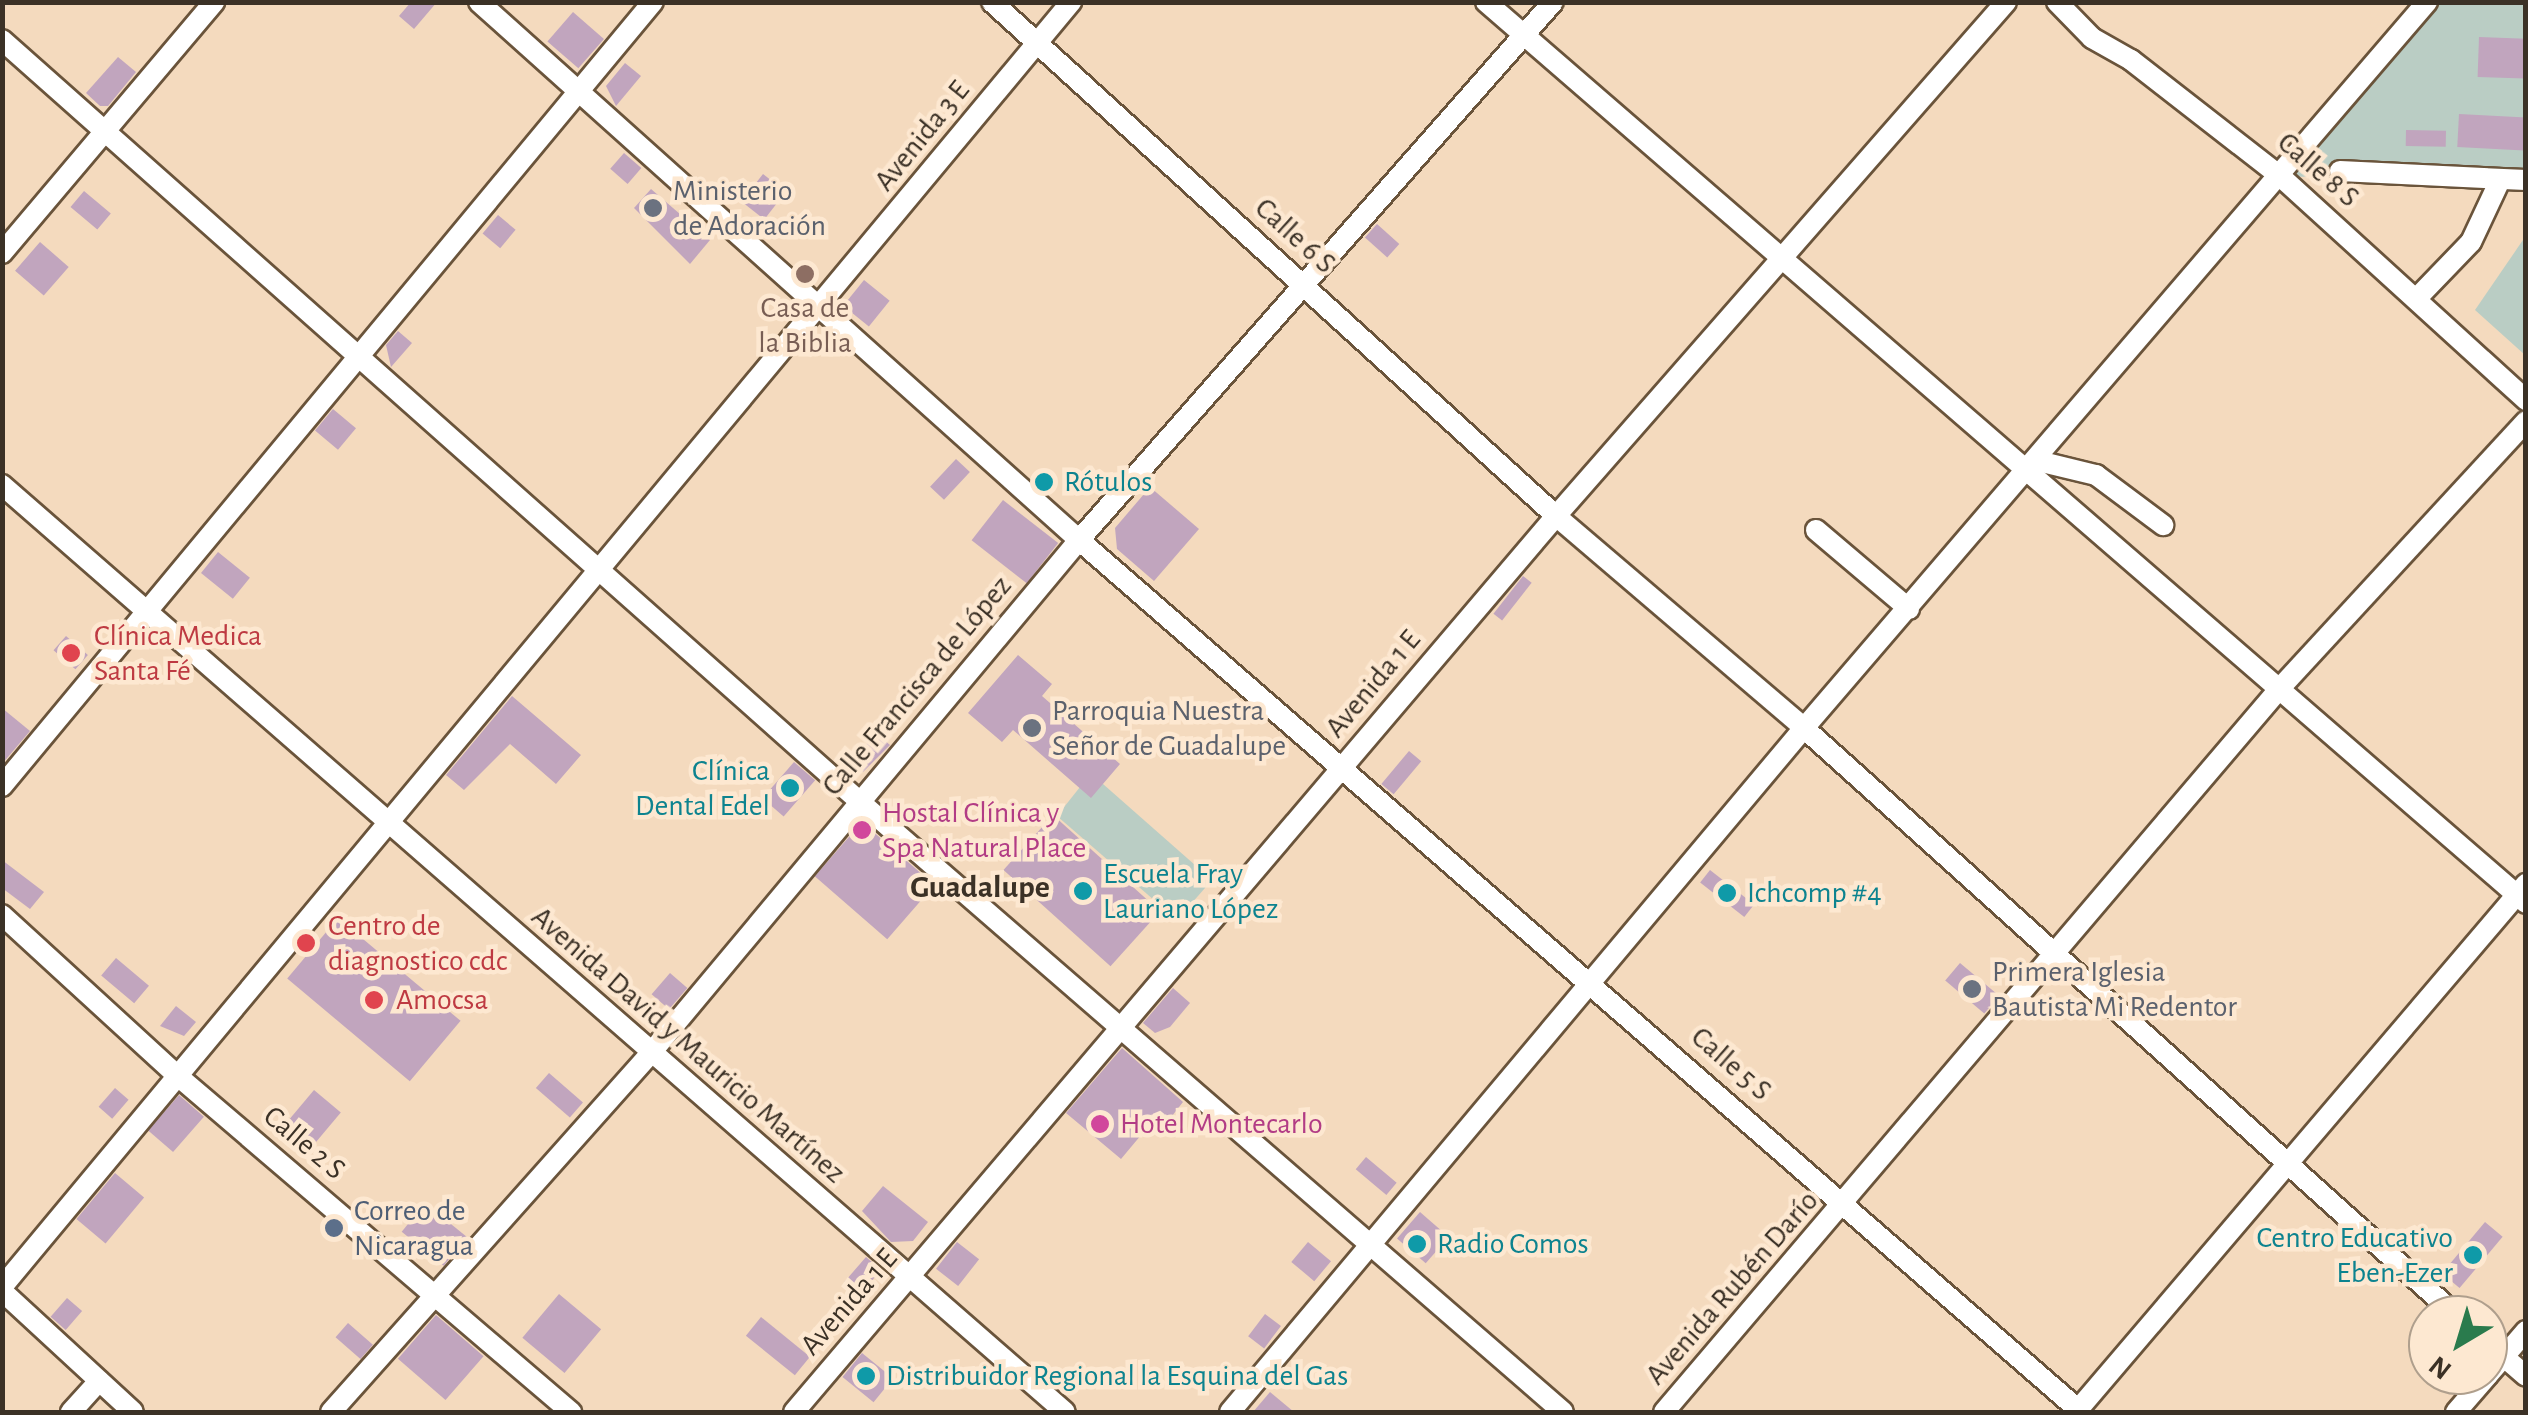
<!DOCTYPE html>
<html>
<head>
<meta charset="utf-8">
<style>
  body { margin:0 }
  #map { position:relative; width:2528px; height:1415px; overflow:hidden; background:#f4dabe; font-family:"Alegreya Sans",sans-serif }
  div>[style] { position:absolute }
  [style*='--x'] { left:calc(var(--x)*1px); top:calc(var(--y)*1px); width:calc(var(--w)*1px); rotate:calc(var(--a)*1deg) }
  .green>* { inset:0; background:#bacdc4 }
  .building>* { inset:0; background:#c1a5be; transform-origin:0 0 }
  .roads { filter:drop-shadow(2px 0 #6a543b) drop-shadow(-2px 0 #6a543b) drop-shadow(0 2px #6a543b) drop-shadow(0 -2px #6a543b) }
  .minor>* { height:20px; margin:-10px; padding:0 10px; transform-origin:10px; border-radius:10px; background:#fff }
  .dots>* { width:28px; height:28px; translate:-50% -50%; box-sizing:border-box; border:5px solid #fde8d1; border-radius:50% }
  span { translate:-50% -50%; white-space:nowrap; text-align:center; line-height:1.15; -webkit-text-stroke:9px #fde8d1; paint-order:stroke }
  .street-label { font-size:30px; color:#3b3126 }
  .worship-label { font-size:30px; color:#5b616d }
  .left { translate:0 -50%; text-align:left }
  .education-label { font-size:30px; color:#785e54 }
  .culture-label { font-size:30px; color:#0d838f }
  .right { translate:-100% -50%; text-align:right }
  .health-label { font-size:30px; color:#be3a42 }
  .hotel-label { font-size:30px; color:#b23c85 }
  .service-label { font-size:30px; color:#4e5e75 }
  .neighbourhood-label { font-size:32px; color:#3b3126; font-weight:700 }
  .frame { position:absolute; inset:0; border:5px solid #3b3126; pointer-events:none }
  .north { position:absolute; left:2408px; top:1295px; width:100px; height:100px; box-sizing:border-box; background:#fde8d1; border:2px solid #af9f8d; border-radius:50%; rotate:218deg; font-size:28px; font-weight:700; line-height:40px; text-align:center; color:#3b3126 }
  .north::after { content:''; display:block; margin:auto; width:35px; height:45px; background:#2a7b4d; clip-path:polygon(50% 0,100% 100%,50% 72%,0 100%) }
</style>
</head>
<body>
<div id="map">
  <div class="green">
    <i style="clip-path:polygon(2427px 3px,2525px 3px,2525px 183px,2280px 176px)"></i>
    <i style="clip-path:polygon(2525px 237px,2526px 355px,2525px 355px,2475px 310px)"></i>
    <i style="clip-path:polygon(1103px 784px,1212px 880px,1177px 920px,1057px 816px,1080px 787px)"></i>
  </div>
  <div class="building">
    <i style="clip-path:polygon(411px 2px,437px 2px,414px 29px,399px 16px)"></i>
    <i style="left:573px;top:12px;width:41px;height:39px;rotate:41deg"></i>
    <i style="left:2479px;top:37px;width:47px;height:40px;rotate:2deg"></i>
    <i style="clip-path:polygon(118px 57px,136px 72px,108px 106px,100px 106px,86px 93px)"></i>
    <i style="clip-path:polygon(625px 63px,641px 76px,616px 106px,606px 86px)"></i>
    <i style="left:2459px;top:114px;width:67px;height:33px;rotate:3deg"></i>
    <i style="left:2406px;top:130px;width:40px;height:16px;rotate:1deg"></i>
    <i style="left:624px;top:153px;width:23px;height:21px;rotate:41deg"></i>
    <i style="left:763px;top:174px;width:29px;height:35px;rotate:38deg"></i>
    <i style="clip-path:polygon(651px 189px,710px 240px,690px 264px,634px 208px)"></i>
    <i style="left:84px;top:191px;width:35px;height:21px;rotate:40deg"></i>
    <i style="left:498px;top:215px;width:23px;height:24px;rotate:40deg"></i>
    <i style="left:1377px;top:224px;width:30px;height:18px;rotate:42deg"></i>
    <i style="left:40px;top:242px;width:38px;height:38px;rotate:41deg"></i>
    <i style="left:864px;top:280px;width:33px;height:33px;rotate:39deg"></i>
    <i style="clip-path:polygon(398px 331px,412px 343px,391px 367px,386px 345px)"></i>
    <i style="left:333px;top:409px;width:30px;height:28px;rotate:40deg"></i>
    <i style="left:956px;top:459px;width:19px;height:38px;rotate:43deg"></i>
    <i style="clip-path:polygon(1150px 487px,1199px 529px,1154px 581px,1117px 549px,1115px 528px)"></i>
    <i style="left:1003px;top:500px;width:70px;height:51px;rotate:38deg"></i>
    <i style="left:218px;top:552px;width:41px;height:27px;rotate:39deg"></i>
    <i style="left:1523px;top:576px;width:11px;height:48px;rotate:38deg"></i>
    <i style="left:66px;top:636px;width:29px;height:19px;rotate:41deg"></i>
    <i style="clip-path:polygon(1018px 655px,1052px 684px,1042px 696px,1120px 764px,1091px 798px,1013px 730px,1002px 742px,968px 713px)"></i>
    <i style="clip-path:polygon(512px 696px,581px 755px,556px 784px,510px 744px,464px 790px,446px 775px)"></i>
    <i style="clip-path:polygon(2px 708px,30px 731px,2px 764px)"></i>
    <i style="clip-path:polygon(876px 733px,890px 745px,863px 772px,851px 762px)"></i>
    <i style="left:1409px;top:751px;width:16px;height:43px;rotate:40deg"></i>
    <i style="left:794px;top:762px;width:28px;height:48px;rotate:41deg"></i>
    <i style="left:1053px;top:815px;width:144px;height:74px;rotate:42deg"></i>
    <i style="left:862px;top:822px;width:96px;height:72px;rotate:41deg"></i>
    <i style="clip-path:polygon(2px 860px,44px 892px,30px 909px,2px 888px)"></i>
    <i style="left:1710px;top:870px;width:56px;height:16px;rotate:38deg"></i>
    <i style="left:338px;top:918px;width:160px;height:79px;rotate:40deg"></i>
    <i style="left:116px;top:958px;width:43px;height:23px;rotate:40deg"></i>
    <i style="left:1960px;top:963px;width:51px;height:23px;rotate:40deg"></i>
    <i style="left:670px;top:973px;width:23px;height:28px;rotate:41deg"></i>
    <i style="clip-path:polygon(1173px 988px,1190px 1003px,1170px 1027px,1155px 1033px,1143px 1023px)"></i>
    <i style="clip-path:polygon(176px 1006px,196px 1022px,184px 1036px,160px 1026px)"></i>
    <i style="clip-path:polygon(1122px 1048px,1183px 1102px,1161px 1130px,1152px 1122px,1121px 1159px,1066px 1113px)"></i>
    <i style="left:549px;top:1073px;width:45px;height:20px;rotate:41deg"></i>
    <i style="left:115px;top:1088px;width:18px;height:25px;rotate:41deg"></i>
    <i style="left:314px;top:1090px;width:35px;height:50px;rotate:40deg"></i>
    <i style="left:179px;top:1095px;width:33px;height:47px;rotate:41deg"></i>
    <i style="left:1366px;top:1157px;width:40px;height:16px;rotate:40deg"></i>
    <i style="left:115px;top:1173px;width:38px;height:60px;rotate:40deg"></i>
    <i style="clip-path:polygon(883px 1186px,928px 1222px,913px 1241px,891px 1242px,862px 1211px)"></i>
    <i style="left:425px;top:1203px;width:54px;height:37px;rotate:39deg"></i>
    <i style="left:1420px;top:1212px;width:38px;height:35px;rotate:41deg"></i>
    <i style="left:2485px;top:1222px;width:23px;height:67px;rotate:40deg"></i>
    <i style="left:957px;top:1242px;width:28px;height:34px;rotate:38deg"></i>
    <i style="left:1308px;top:1242px;width:30px;height:26px;rotate:40deg"></i>
    <i style="left:866px;top:1257px;width:20px;height:33px;rotate:41deg"></i>
    <i style="left:559px;top:1294px;width:55px;height:57px;rotate:40deg"></i>
    <i style="left:67px;top:1298px;width:20px;height:25px;rotate:41deg"></i>
    <i style="left:1265px;top:1314px;width:20px;height:28px;rotate:37deg"></i>
    <i style="left:436px;top:1315px;width:63px;height:58px;rotate:41deg"></i>
    <i style="left:761px;top:1317px;width:63px;height:24px;rotate:39deg"></i>
    <i style="left:348px;top:1323px;width:33px;height:19px;rotate:41deg"></i>
    <i style="left:862px;top:1353px;width:40px;height:31px;rotate:39deg"></i>
    <i style="clip-path:polygon(1270px 1392px,1294px 1412px,1253px 1412px)"></i>
  </div>
  <div class="roads">
    <div class="minor">
      <i style="--x:479;--y:2;--w:806;--a:41.88"></i>
      <i style="--x:1079;--y:540;--w:1328;--a:41.03"></i>
      <i style="--x:992;--y:2;--w:763;--a:42.34"></i>
      <i style="--x:1556;--y:516;--w:326;--a:40.5"></i>
      <i style="--x:1804;--y:728;--w:877;--a:42"></i>
      <i style="--x:1486;--y:2;--w:1376;--a:40.9"></i>
      <i style="--x:2057;--y:2;--w:50;--a:45.8"></i>
      <i style="--x:2092;--y:38;--w:45;--a:29.4"></i>
      <i style="--x:2131;--y:60;--w:189;--a:37.9"></i>
      <i style="--x:2280;--y:176;--w:333;--a:42.3"></i>
      <i style="--x:2;--y:40;--w:1146;--a:41.6"></i>
      <i style="--x:859;--y:801;--w:932;--a:40.95"></i>
      <i style="--x:2340;--y:171;--w:186;--a:2.8"></i>
      <i style="--x:2;--y:253;--w:329;--a:-49.8"></i>
      <i style="--x:2418;--y:297;--w:76;--a:-46.1"></i>
      <i style="--x:2471;--y:242;--w:68;--a:-64.9"></i>
      <i style="--x:2038;--y:461;--w:60;--a:13.6"></i>
      <i style="--x:2096;--y:475;--w:84;--a:36.7"></i>
      <i style="--x:2;--y:485;--w:1410;--a:41.09"></i>
      <i style="--x:1816;--y:530;--w:122;--a:40.3"></i>
      <i style="--x:2;--y:786;--w:1019;--a:-50.3"></i>
      <i style="--x:2;--y:915;--w:240;--a:42.5"></i>
      <i style="--x:179;--y:1077;--w:516;--a:40.52"></i>
      <i style="--x:2;--y:1287;--w:1672;--a:-50.24"></i>
      <i style="--x:2;--y:1291;--w:178;--a:42.7"></i>
      <i style="--x:2488;--y:1343;--w:50;--a:41"></i>
      <i style="--x:2488;--y:1375;--w:58;--a:-49.2"></i>
      <i style="--x:71;--y:1412;--w:42;--a:-47.9"></i>
      <i style="--x:331;--y:1412;--w:480;--a:-48.3"></i>
      <i style="--x:650;--y:1054;--w:670;--a:-50.15"></i>
      <i style="--x:1079;--y:540;--w:717;--a:-48.62"></i>
      <i style="--x:794;--y:1412;--w:1176;--a:-49.62"></i>
      <i style="--x:1556;--y:516;--w:683;--a:-48.8"></i>
      <i style="--x:1230;--y:1412;--w:893;--a:-50"></i>
      <i style="--x:1804;--y:728;--w:957;--a:-49.37"></i>
      <i style="--x:1664;--y:1412;--w:951;--a:-49.61"></i>
      <i style="--x:2280;--y:688;--w:363;--a:-47.3"></i>
      <i style="--x:2076;--y:1412;--w:694;--a:-49.56"></i>
      <i style="--x:2456;--y:1412;--w:49;--a:-49.1"></i>
    </div>
  </div>
  <div class="dots">
    <i style="left:653px;top:208px;background:#6b7280"></i>
    <i style="left:805px;top:274px;background:#8d6e63"></i>
    <i style="left:1044px;top:482px;background:#0f9aa8"></i>
    <i style="left:71px;top:653px;background:#e0444e"></i>
    <i style="left:1032px;top:728px;background:#6b7280"></i>
    <i style="left:790px;top:788px;background:#0f9aa8"></i>
    <i style="left:862px;top:830px;background:#d1479c"></i>
    <i style="left:1083px;top:891px;background:#0f9aa8"></i>
    <i style="left:1727px;top:893px;background:#0f9aa8"></i>
    <i style="left:306px;top:943px;background:#e0444e"></i>
    <i style="left:1972px;top:989px;background:#6b7280"></i>
    <i style="left:374px;top:1000px;background:#e0444e"></i>
    <i style="left:1100px;top:1124px;background:#d1479c"></i>
    <i style="left:334px;top:1228px;background:#5c6f8a"></i>
    <i style="left:1417px;top:1244px;background:#0f9aa8"></i>
    <i style="left:2473px;top:1255px;background:#0f9aa8"></i>
    <i style="left:866px;top:1376px;background:#0f9aa8"></i>
  </div>
  <div class="street-label">
    <span style="left:922px;top:136px;rotate:-51deg">Avenida 3 E</span>
    <span style="left:2318px;top:170px;rotate:41deg">Calle 8 S</span>
    <span style="left:1295px;top:236px;rotate:42deg">Calle 6 S</span>
    <span style="left:1373px;top:684px;rotate:-50deg">Avenida 1 E</span>
    <span style="left:917px;top:686px;rotate:-50deg">Calle Francisca de López</span>
    <span style="left:688px;top:1045px;rotate:41deg">Avenida David y Mauricio Martínez</span>
    <span style="left:1731px;top:1064px;rotate:41deg">Calle 5 S</span>
    <span style="left:304px;top:1143px;rotate:40deg">Calle 2 S</span>
    <span style="left:1732px;top:1288px;rotate:-49deg">Avenida Rubén Darío</span>
    <span style="left:849px;top:1302px;rotate:-49deg">Avenida 1 E</span>
  </div>
  <div class="worship-label">
    <span class="left" style="left:673px;top:208px">Ministerio<br>de Adoración</span>
    <span class="left" style="left:1052px;top:728px">Parroquia Nuestra<br>Señor de Guadalupe</span>
    <span class="left" style="left:1992px;top:989px">Primera Iglesia<br>Bautista Mi Redentor</span>
  </div>
  <div class="education-label">
    <span style="left:805px;top:325px">Casa de<br>la Biblia</span>
  </div>
  <div class="culture-label">
    <span class="left" style="left:1064px;top:482px">Rótulos</span>
    <span class="right" style="left:770px;top:788px">Clínica<br>Dental Edel</span>
    <span class="left" style="left:1103px;top:891px">Escuela Fray<br>Lauriano López</span>
    <span class="left" style="left:1747px;top:893px">Ichcomp #4</span>
    <span class="right" style="left:2453px;top:1255px">Centro Educativo<br>Eben-Ezer</span>
    <span class="left" style="left:1437px;top:1244px">Radio Comos</span>
    <span class="left" style="left:886px;top:1376px">Distribuidor Regional la Esquina del Gas</span>
  </div>
  <div class="health-label">
    <span class="left" style="left:94px;top:653px">Clínica Medica<br>Santa Fé</span>
    <span class="left" style="left:328px;top:943px">Centro de<br>diagnostico cdc</span>
    <span class="left" style="left:396px;top:1000px">Amocsa</span>
  </div>
  <div class="hotel-label">
    <span class="left" style="left:882px;top:830px">Hostal Clínica y<br>Spa Natural Place</span>
    <span class="left" style="left:1120px;top:1124px">Hotel Montecarlo</span>
  </div>
  <div class="service-label">
    <span class="left" style="left:354px;top:1228px">Correo de<br>Nicaragua</span>
  </div>
  <div class="neighbourhood-label">
    <span style="left:980px;top:887px">Guadalupe</span>
  </div>
  <div class="frame"></div>
  <div class="north">N</div>
</div>
</body>
</html>
